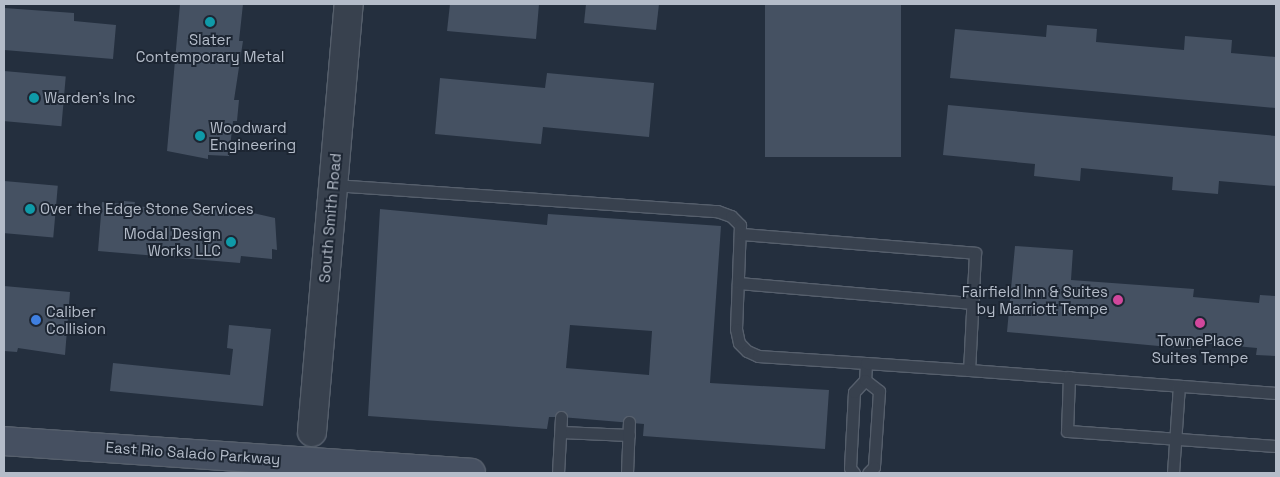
<!DOCTYPE html>
<html>
<head>
<meta charset="utf-8">
<style>
  body { margin:0 }
  #map { position:relative; width:1280px; height:477px; overflow:hidden; background:#242f3e; font-family:"Space Grotesk",sans-serif }
  div>[style] { position:absolute }
  [style*='--x'] { left:calc(var(--x)*1px); top:calc(var(--y)*1px); width:calc(var(--w)*1px); rotate:calc(var(--a)*1deg) }
  .building>* { inset:0; background:#455162; transform-origin:0 0 }
  .roads { filter:drop-shadow(1px 0 #565f6c) drop-shadow(-1px 0 #565f6c) drop-shadow(0 1px #565f6c) drop-shadow(0 -1px #565f6c) }
  .service>* { height:11px; margin:-5.5px; padding:0 5.5px; transform-origin:5.5px; border-radius:5.5px; background:#38414e }
  .tertiary>* { height:28px; margin:-14px; padding:0 14px; transform-origin:14px; border-radius:14px; background:#38414e }
  .secondary>* { height:28px; margin:-14px; padding:0 14px; transform-origin:14px; border-radius:14px; background:#465061 }
  .dots>* { width:14px; height:14px; translate:-50% -50%; box-sizing:border-box; border:2px solid #1d2633; border-radius:50% }
  span { translate:-50% -50%; white-space:nowrap; text-align:center; line-height:1.15; -webkit-text-stroke:4px #1d2633; paint-order:stroke }
  .poi-label { font-size:15px; color:#b4bcc9 }
  .left { translate:0 -50%; text-align:left }
  .right { translate:-100% -50%; text-align:right }
  .street-label { font-size:15px; color:#b4bcc9 }
  .frame { position:absolute; inset:0; border:5px solid #b4bcc9; pointer-events:none }
</style>
</head>
<body>
<div id="map">
  <div class="building">
    <i style="clip-path:polygon(180px 4px,243px 4px,239px 41px,243px 41px,234px 100px,239px 100px,237px 121px,233px 121px,229px 156px,208px 155px,208px 159px,167px 151px)"></i>
    <i style="clip-path:polygon(450px 4px,539px 4px,536px 39px,447px 31px)"></i>
    <i style="clip-path:polygon(586px 4px,659px 4px,656px 30px,584px 23px)"></i>
    <i style="left:765px;top:4px;width:136px;height:153px"></i>
    <i style="clip-path:polygon(4px 8px,74px 13px,74px 21px,116px 25px,113px 59px,4px 50px)"></i>
    <i style="clip-path:polygon(1047px 25px,1097px 29px,1096px 42px,1184px 50px,1185px 36px,1232px 40px,1231px 53px,1276px 57px,1276px 108px,950px 78px,955px 29px,1046px 37px)"></i>
    <i style="left:4px;top:71px;width:62px;height:50px;rotate:5deg"></i>
    <i style="clip-path:polygon(547px 73px,654px 83px,649px 137px,543px 127px,541px 144px,435px 134px,440px 78px,545px 88px)"></i>
    <i style="clip-path:polygon(948px 105px,1276px 136px,1276px 186px,1219px 181px,1218px 194px,1172px 190px,1173px 177px,1081px 168px,1080px 181px,1034px 176px,1035px 164px,943px 155px)"></i>
    <i style="left:4px;top:181px;width:54px;height:52px;rotate:5deg"></i>
    <i style="clip-path:polygon(124px 201px,135px 202px,134px 206px,159px 208px,159px 205px,169px 205px,168px 209px,212px 213px,213px 208px,224px 209px,223px 214px,248px 216px,248px 212px,275px 218px,277px 250px,272px 249px,272px 259px,241px 256px,240px 263px,98px 251px,102px 202px,124px 204px)"></i>
    <i style="clip-path:polygon(evenodd,380px 209px,547px 225px,548px 214px,721px 226px,710px 383px,829px 390px,825px 449px,643px 436px,644px 424px,561px 417px,549px 417px,547px 429px,368px 416px,380px 209px,570px 325px,652px 331px,649px 375px,566px 368px,570px 325px)"></i>
    <i style="clip-path:polygon(1015px 246px,1073px 250px,1071px 280px,1194px 289px,1193px 297px,1259px 303px,1260px 295px,1276px 296px,1276px 356px,1256px 355px,1257px 348px,1191px 342px,1191px 349px,1007px 332px)"></i>
    <i style="clip-path:polygon(4px 286px,70px 292px,65px 355px,18px 348px,17px 352px,4px 351px)"></i>
    <i style="clip-path:polygon(229px 325px,271px 329px,263px 406px,110px 391px,113px 363px,230px 375px,233px 349px,227px 348px)"></i>
  </div>
  <div class="roads">
    <div class="service">
      <i style="--x:333;--y:185;--w:385;--a:3.9"></i>
      <i style="--x:717;--y:211;--w:15;--a:20"></i>
      <i style="--x:731;--y:216;--w:13;--a:45"></i>
      <i style="--x:740;--y:225;--w:104;--a:92.2"></i>
      <i style="--x:736;--y:329;--w:14;--a:78"></i>
      <i style="--x:739;--y:343;--w:11;--a:45"></i>
      <i style="--x:747;--y:351;--w:12;--a:24"></i>
      <i style="--x:758;--y:356;--w:108;--a:3.7"></i>
      <i style="--x:866;--y:363;--w:17;--a:93"></i>
      <i style="--x:741;--y:234;--w:235;--a:4.6"></i>
      <i style="--x:975;--y:253;--w:117;--a:92.9"></i>
      <i style="--x:969;--y:370;--w:308;--a:4.3"></i>
      <i style="--x:738;--y:283;--w:236;--a:4.9"></i>
      <i style="--x:866;--y:363;--w:103;--a:3.9"></i>
      <i style="--x:1069;--y:377;--w:54;--a:92.1"></i>
      <i style="--x:1067;--y:431;--w:210;--a:4.1"></i>
      <i style="--x:561;--y:432;--w:68;--a:2.5"></i>
      <i style="--x:558;--y:473;--w:56;--a:-86.9"></i>
      <i style="--x:627;--y:473;--w:51;--a:-87.8"></i>
      <i style="--x:854;--y:473;--w:6;--a:-129"></i>
      <i style="--x:850;--y:468;--w:76;--a:-87"></i>
      <i style="--x:854;--y:392;--w:16;--a:-47"></i>
      <i style="--x:865;--y:380;--w:18;--a:38"></i>
      <i style="--x:879;--y:391;--w:76;--a:93.8"></i>
      <i style="--x:874;--y:467;--w:8;--a:135"></i>
      <i style="--x:1173;--y:473;--w:87;--a:-86.1"></i>
    </div>
    <div class="tertiary">
      <i style="--x:312;--y:432;--w:430;--a:-85.1"></i>
    </div>
    <div class="secondary">
      <i style="--x:4;--y:441;--w:468;--a:3.9"></i>
    </div>
  </div>
  <div class="dots">
    <i style="left:210px;top:22px;background:#0f9aa8"></i>
    <i style="left:34px;top:98px;background:#0f9aa8"></i>
    <i style="left:200px;top:136px;background:#0f9aa8"></i>
    <i style="left:30px;top:209px;background:#0f9aa8"></i>
    <i style="left:231px;top:242px;background:#0f9aa8"></i>
    <i style="left:1118px;top:300px;background:#d1479c"></i>
    <i style="left:36px;top:320px;background:#3f7fe0"></i>
    <i style="left:1200px;top:323px;background:#d1479c"></i>
  </div>
  <div class="poi-label">
    <span style="left:210px;top:48px">Slater<br>Contemporary Metal</span>
    <span class="left" style="left:44px;top:98px">Warden's Inc</span>
    <span class="left" style="left:210px;top:136px">Woodward<br>Engineering</span>
    <span class="left" style="left:40px;top:209px">Over the Edge Stone Services</span>
    <span class="right" style="left:221px;top:242px">Modal Design<br>Works LLC</span>
    <span class="right" style="left:1108px;top:300px">Fairfield Inn &amp; Suites<br>by Marriott Tempe</span>
    <span class="left" style="left:46px;top:320px">Caliber<br>Collision</span>
    <span style="left:1200px;top:349px">TownePlace<br>Suites Tempe</span>
  </div>
  <div class="street-label">
    <span style="left:330px;top:218px;rotate:-85deg">South Smith Road</span>
    <span style="left:193px;top:453px;rotate:4deg">East Rio Salado Parkway</span>
  </div>
  <div class="frame"></div>
</div>
</body>
</html>
